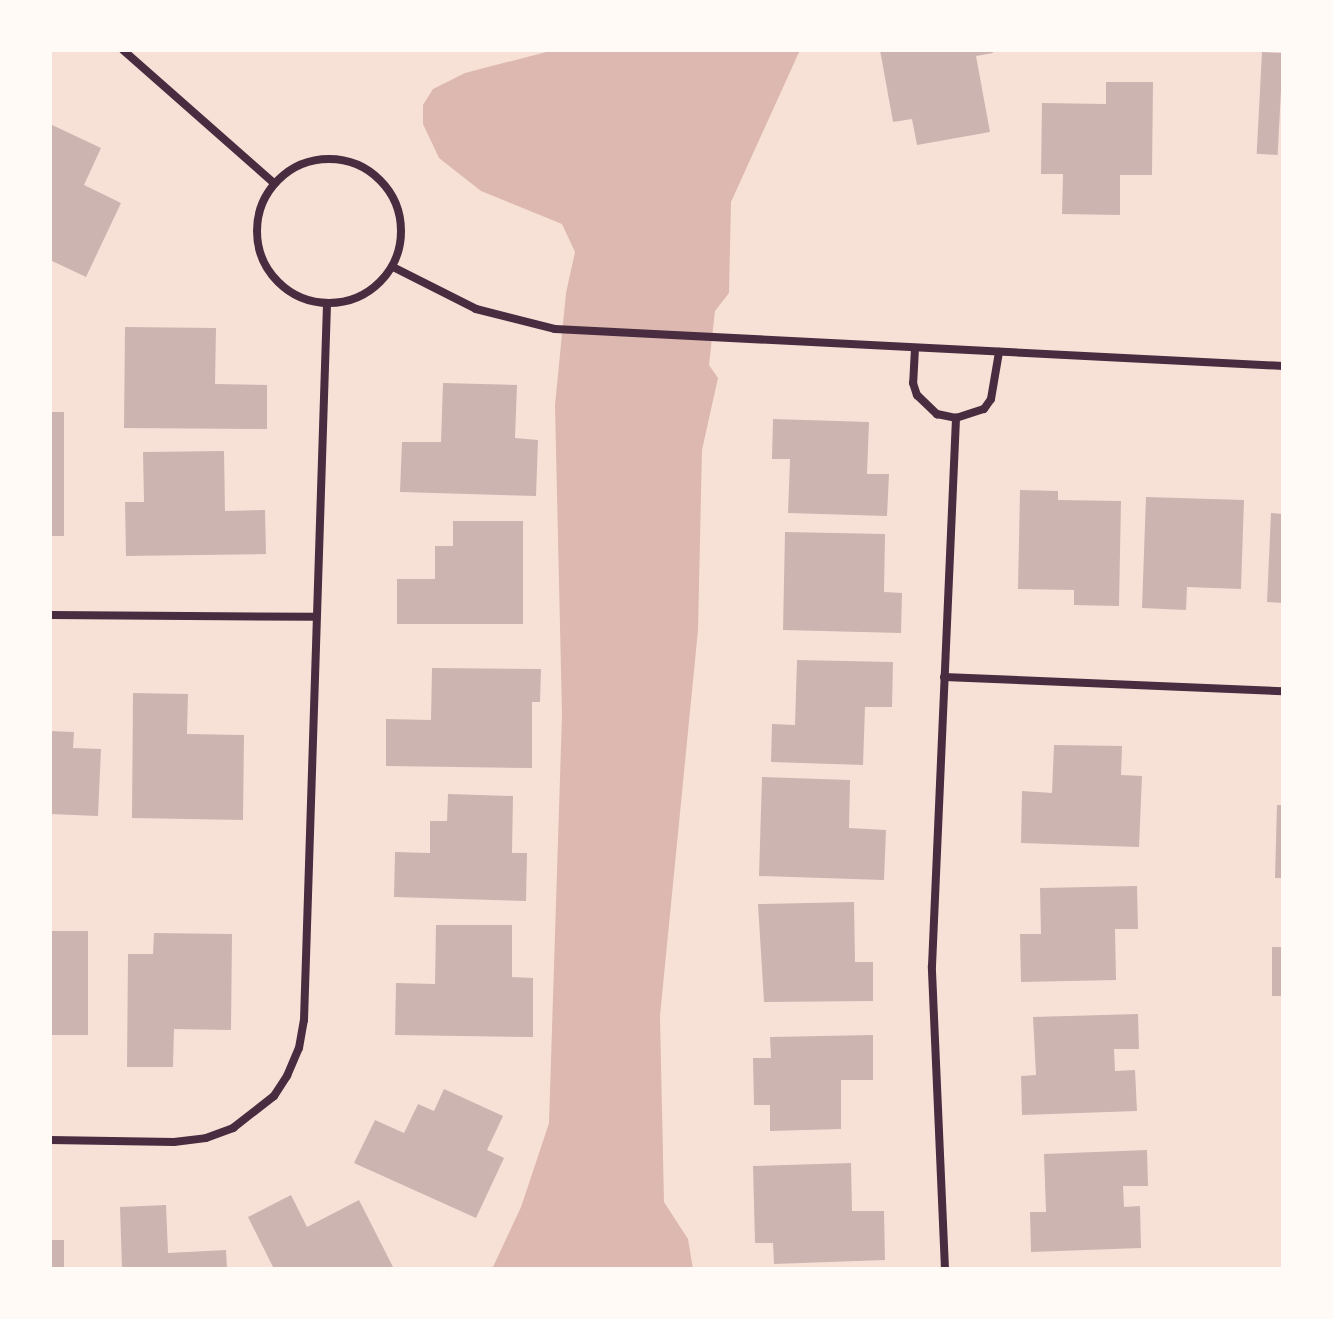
<!DOCTYPE html>
<html>
<head>
<meta charset="utf-8">
<style>
  body { margin:0 }
  #map { position:relative; width:1333px; height:1319px; overflow:hidden; background:#f7e1d7; font-family:Barlow,sans-serif }
  div>[style] { position:absolute }
  [style*='--x'] { left:calc(var(--x)*1px); top:calc(var(--y)*1px); width:calc(var(--w)*1px); rotate:calc(var(--a)*1deg) }
  .water>* { inset:0; background:#dcb8b0 }
  .building>* { inset:0; background:#ccb4b1; transform-origin:0 0 }
  .minor>* { height:8px; margin:-4px; padding:0 4px; transform-origin:4px; border-radius:4px; background:#4a2c40 }
  .minor>.ring { margin:-4px; padding:0; box-sizing:content-box; background:none; border:8px solid #4a2c40; border-radius:50% }
  span { translate:-50% -50%; white-space:nowrap; text-align:center; line-height:1.15; -webkit-text-stroke:7px #fffaf5; paint-order:stroke }
  .frame { position:absolute; inset:0; border:52px solid #fffaf5; pointer-events:none }
</style>
</head>
<body>
<div id="map">
  <div class="water">
    <i style="clip-path:polygon(554px 50px,800px 50px,731px 202px,729px 293px,715px 311px,709px 365px,718px 378px,702px 450px,698px 630px,660px 1016px,664px 1202px,688px 1239px,693px 1269px,492px 1269px,521px 1207px,549px 1123px,562px 715px,555px 405px,566px 293px,575px 252px,562px 224px,481px 191px,439px 158px,423px 124px,423px 105px,433px 89px,465px 73px)"></i>
  </div>
  <div class="building">
    <i style="clip-path:polygon(880px 50px,992px 50px,993px 53px,976px 56px,990px 132px,917px 145px,912px 119px,893px 122px)"></i>
    <i style="left:1262px;top:52px;width:21px;height:102px;rotate:3deg"></i>
    <i style="clip-path:polygon(1106px 82px,1153px 82px,1152px 175px,1120px 175px,1120px 215px,1062px 214px,1063px 174px,1041px 174px,1042px 103px,1106px 104px)"></i>
    <i style="clip-path:polygon(52px 125px,101px 148px,84px 185px,121px 203px,86px 277px,50px 260px)"></i>
    <i style="clip-path:polygon(125px 327px,216px 328px,215px 384px,267px 385px,267px 429px,124px 428px)"></i>
    <i style="clip-path:polygon(443px 383px,517px 385px,515px 438px,538px 440px,536px 496px,400px 492px,402px 442px,441px 442px)"></i>
    <i style="left:50px;top:412px;width:14px;height:124px"></i>
    <i style="clip-path:polygon(773px 419px,869px 422px,867px 474px,889px 474px,887px 516px,788px 513px,790px 459px,772px 459px)"></i>
    <i style="clip-path:polygon(224px 451px,225px 511px,265px 510px,266px 554px,126px 556px,125px 502px,144px 502px,143px 452px)"></i>
    <i style="clip-path:polygon(1020px 490px,1058px 491px,1058px 500px,1121px 501px,1119px 606px,1074px 605px,1074px 590px,1018px 589px)"></i>
    <i style="clip-path:polygon(1146px 497px,1244px 500px,1241px 589px,1187px 587px,1186px 610px,1142px 608px)"></i>
    <i style="clip-path:polygon(1271px 513px,1283px 514px,1283px 603px,1267px 602px)"></i>
    <i style="clip-path:polygon(453px 521px,523px 521px,523px 624px,397px 624px,397px 579px,435px 579px,435px 546px,453px 546px)"></i>
    <i style="clip-path:polygon(785px 532px,885px 534px,884px 592px,902px 593px,901px 633px,783px 630px)"></i>
    <i style="clip-path:polygon(797px 660px,893px 662px,892px 707px,865px 707px,863px 765px,771px 762px,772px 724px,795px 725px)"></i>
    <i style="clip-path:polygon(432px 668px,541px 669px,540px 702px,532px 702px,532px 768px,386px 766px,386px 719px,431px 720px)"></i>
    <i style="clip-path:polygon(133px 693px,188px 694px,187px 734px,244px 735px,243px 820px,132px 818px)"></i>
    <i style="clip-path:polygon(50px 731px,74px 732px,73px 748px,101px 749px,98px 816px,50px 814px)"></i>
    <i style="clip-path:polygon(1054px 745px,1122px 746px,1121px 775px,1142px 776px,1139px 847px,1021px 843px,1022px 791px,1052px 793px)"></i>
    <i style="clip-path:polygon(762px 777px,850px 780px,849px 828px,886px 830px,884px 880px,759px 876px)"></i>
    <i style="clip-path:polygon(448px 794px,513px 796px,512px 853px,527px 853px,526px 901px,394px 897px,395px 852px,430px 853px,430px 821px,447px 821px)"></i>
    <i style="clip-path:polygon(1277px 805px,1283px 805px,1283px 878px,1275px 878px)"></i>
    <i style="clip-path:polygon(1137px 886px,1138px 929px,1115px 929px,1116px 980px,1021px 982px,1020px 934px,1041px 934px,1040px 888px)"></i>
    <i style="clip-path:polygon(854px 902px,855px 962px,873px 962px,873px 1001px,764px 1002px,758px 904px)"></i>
    <i style="clip-path:polygon(436px 925px,512px 925px,512px 977px,533px 978px,533px 1037px,395px 1035px,396px 983px,435px 984px)"></i>
    <i style="left:50px;top:931px;width:38px;height:104px"></i>
    <i style="clip-path:polygon(154px 933px,232px 934px,231px 1030px,174px 1029px,173px 1067px,127px 1067px,128px 954px,153px 954px)"></i>
    <i style="left:1272px;top:947px;width:11px;height:49px"></i>
    <i style="clip-path:polygon(1138px 1014px,1139px 1049px,1114px 1049px,1115px 1071px,1135px 1070px,1137px 1111px,1022px 1115px,1021px 1076px,1036px 1075px,1033px 1017px)"></i>
    <i style="clip-path:polygon(873px 1035px,873px 1080px,841px 1080px,841px 1129px,770px 1131px,770px 1105px,754px 1105px,753px 1058px,771px 1058px,770px 1037px)"></i>
    <i style="clip-path:polygon(444px 1089px,503px 1116px,487px 1150px,504px 1158px,476px 1218px,354px 1163px,375px 1120px,404px 1133px,418px 1104px,434px 1111px)"></i>
    <i style="clip-path:polygon(1147px 1150px,1148px 1186px,1123px 1186px,1124px 1207px,1140px 1206px,1141px 1248px,1031px 1252px,1030px 1212px,1046px 1212px,1044px 1154px)"></i>
    <i style="clip-path:polygon(851px 1163px,852px 1211px,884px 1211px,885px 1260px,774px 1264px,773px 1243px,755px 1243px,753px 1166px)"></i>
    <i style="clip-path:polygon(291px 1195px,307px 1227px,359px 1200px,393px 1267px,274px 1269px,248px 1217px)"></i>
    <i style="clip-path:polygon(166px 1205px,168px 1253px,226px 1250px,227px 1269px,122px 1269px,120px 1207px)"></i>
    <i style="left:50px;top:1240px;width:14px;height:29px"></i>
  </div>
  <div class="minor">
    <i style="--x:123;--y:50;--w:201;--a:41.4"></i>
    <i class="ring" style="left:257px;top:159px;width:136px;height:136px"></i>
    <i style="--x:393;--y:267;--w:93;--a:26.8"></i>
    <i style="--x:476;--y:309;--w:81;--a:14.2"></i>
    <i style="--x:555;--y:329;--w:729;--a:2.91"></i>
    <i style="--x:915;--y:348;--w:35;--a:93"></i>
    <i style="--x:913;--y:383;--w:13;--a:72"></i>
    <i style="--x:917;--y:395;--w:28;--a:44"></i>
    <i style="--x:937;--y:414;--w:19;--a:12"></i>
    <i style="--x:956;--y:418;--w:29;--a:-18"></i>
    <i style="--x:984;--y:409;--w:12;--a:-55"></i>
    <i style="--x:991;--y:399;--w:48;--a:-80.3"></i>
    <i style="--x:50;--y:615;--w:266;--a:0.4"></i>
    <i style="--x:944;--y:677;--w:339;--a:2.4"></i>
    <i style="--x:50;--y:1140;--w:124;--a:0.9"></i>
    <i style="--x:174;--y:1142;--w:32;--a:-7"></i>
    <i style="--x:206;--y:1138;--w:29;--a:-20"></i>
    <i style="--x:233;--y:1128;--w:52;--a:-38"></i>
    <i style="--x:274;--y:1096;--w:24;--a:-57"></i>
    <i style="--x:287;--y:1076;--w:30;--a:-67"></i>
    <i style="--x:299;--y:1048;--w:28;--a:-80"></i>
    <i style="--x:304;--y:1020;--w:717;--a:-88.16"></i>
    <i style="--x:945;--y:1269;--w:303;--a:-92.5"></i>
    <i style="--x:932;--y:966;--w:549;--a:-87.49"></i>
  </div>
  <div class="frame"></div>
</div>
</body>
</html>
